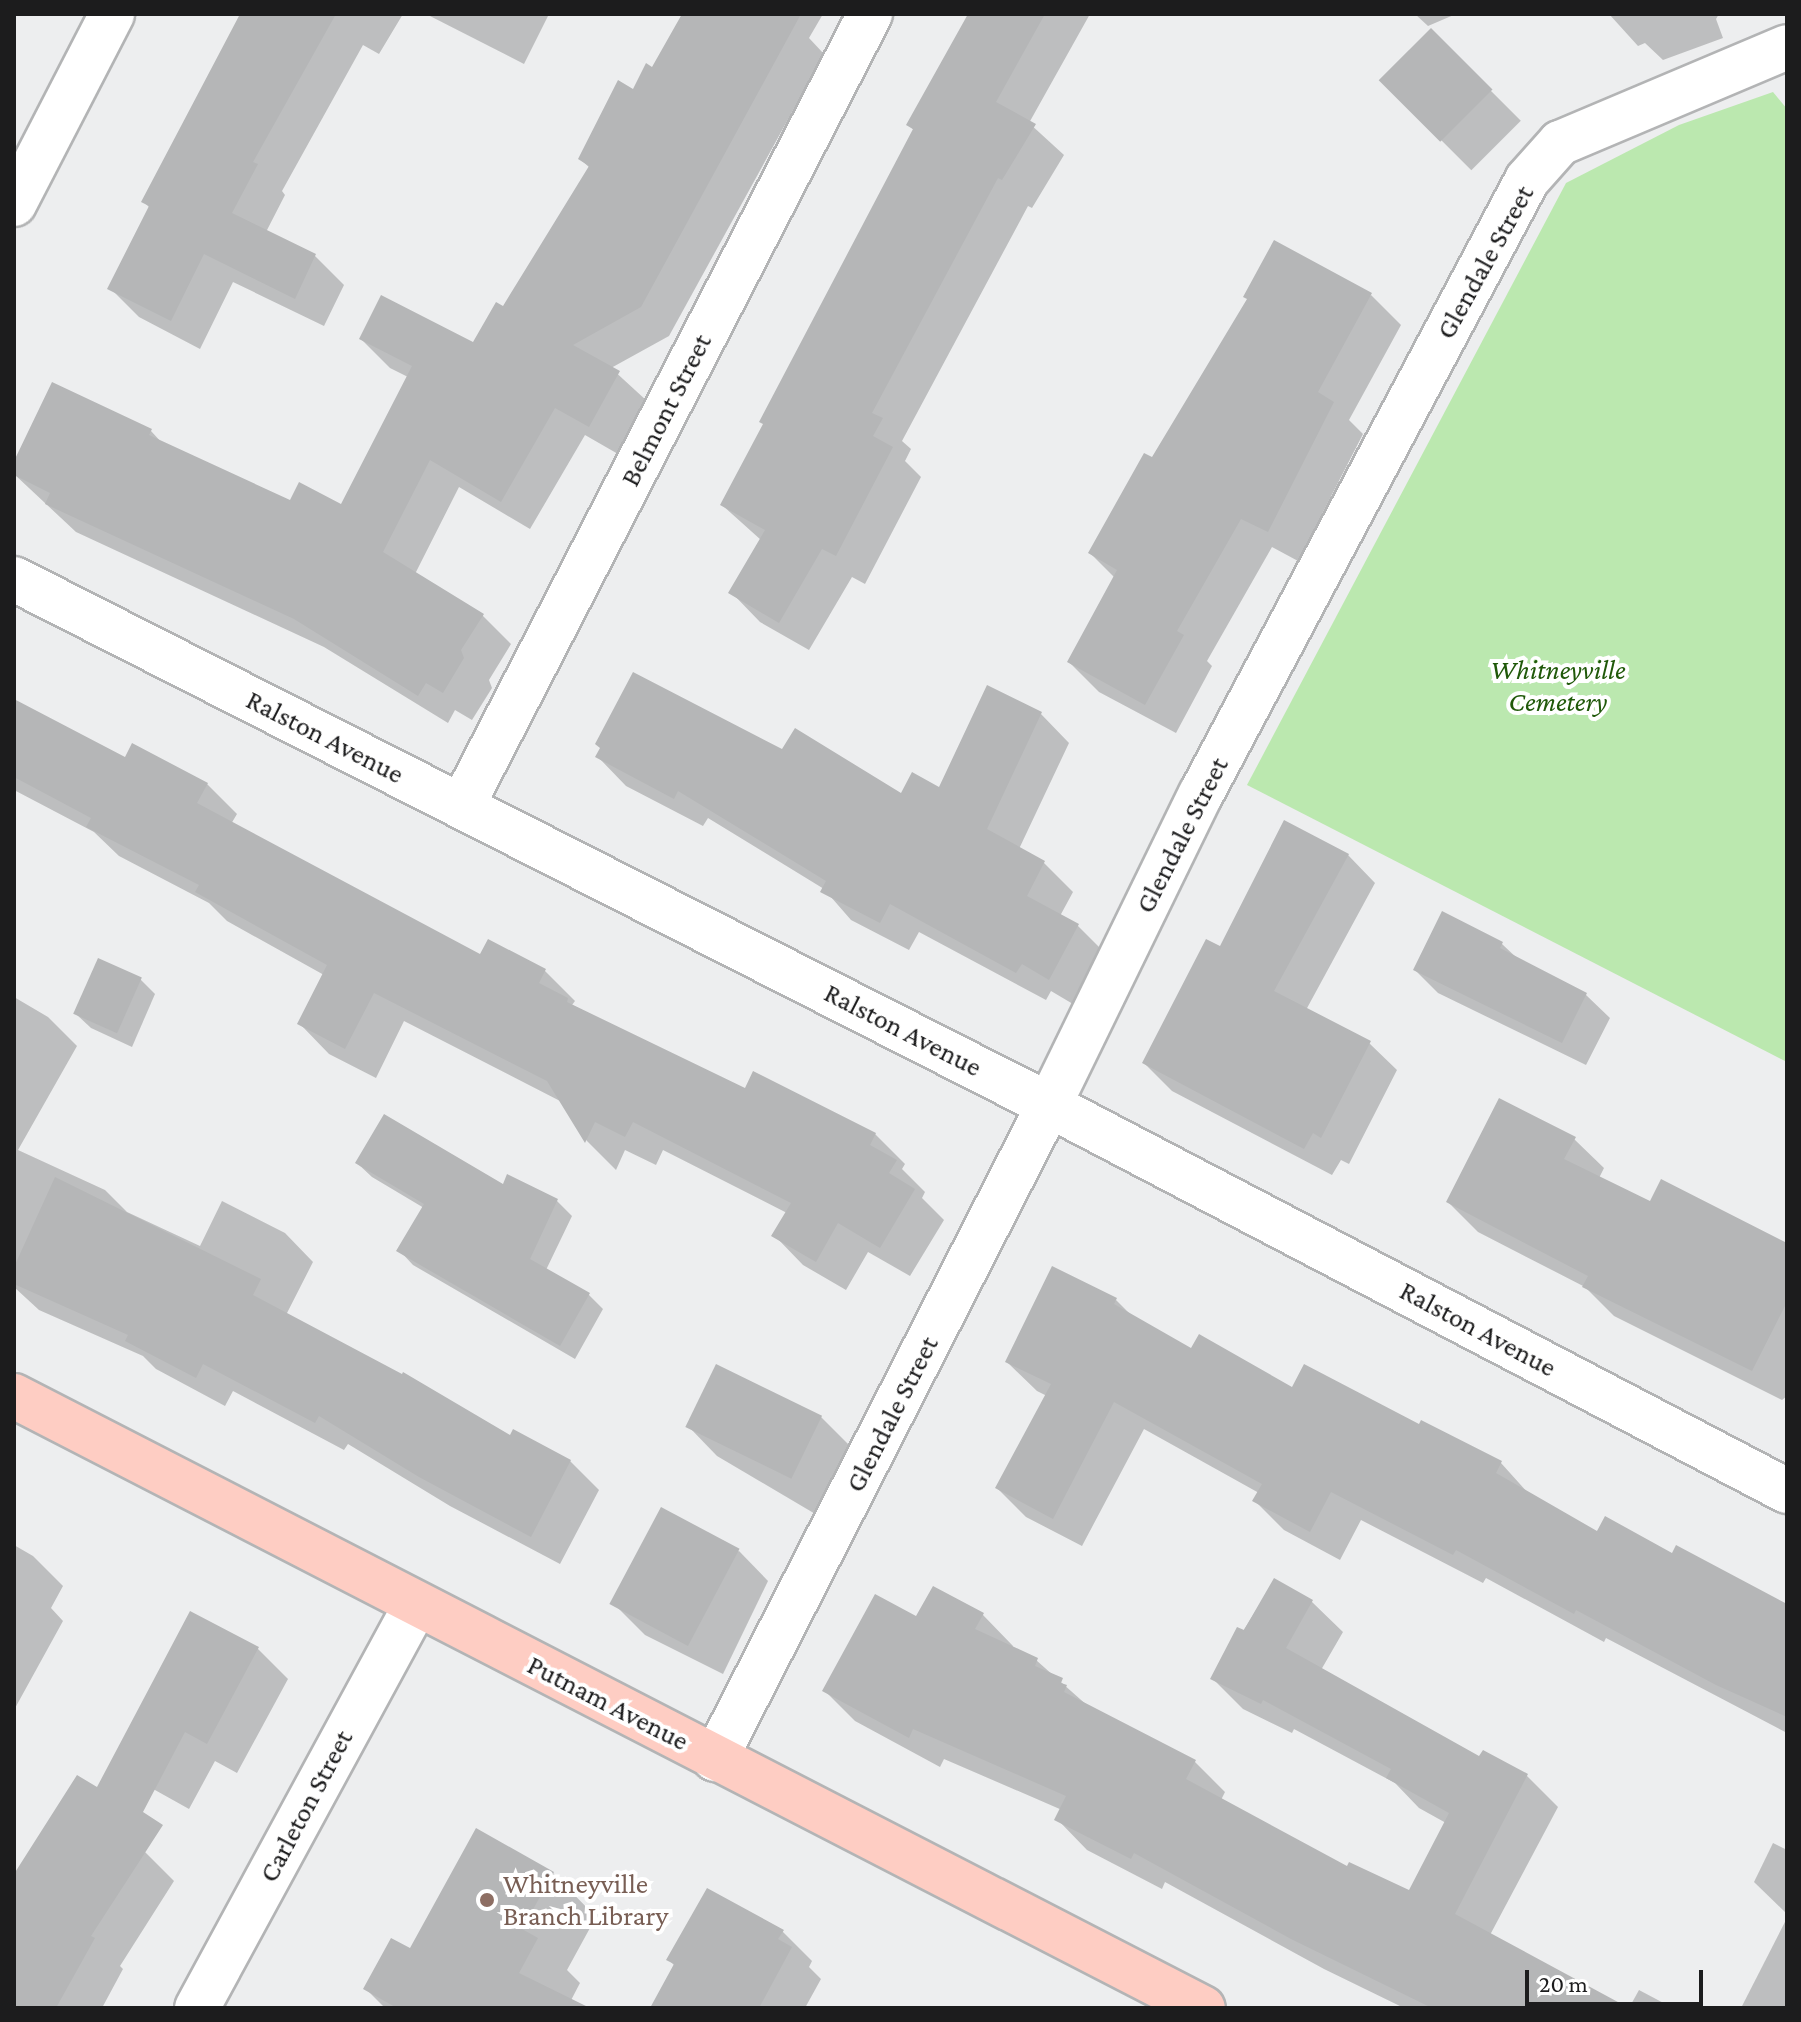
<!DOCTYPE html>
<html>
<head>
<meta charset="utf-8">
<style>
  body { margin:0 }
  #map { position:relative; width:1801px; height:2022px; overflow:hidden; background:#edeeef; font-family:"Crimson Pro",serif }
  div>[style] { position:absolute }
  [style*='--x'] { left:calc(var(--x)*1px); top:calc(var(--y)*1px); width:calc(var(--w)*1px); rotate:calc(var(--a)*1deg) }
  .green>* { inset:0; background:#bbe8af }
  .shadow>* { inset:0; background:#0003; transform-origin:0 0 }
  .building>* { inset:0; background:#b5b6b7; transform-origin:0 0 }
  .roads { filter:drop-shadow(2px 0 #b3b4b5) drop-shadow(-2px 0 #b3b4b5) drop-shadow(0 2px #b3b4b5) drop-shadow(0 -2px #b3b4b5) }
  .minor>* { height:44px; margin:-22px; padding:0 22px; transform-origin:22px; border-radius:22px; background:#fff }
  .major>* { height:44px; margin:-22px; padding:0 22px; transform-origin:22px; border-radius:22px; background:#fecdc3 }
  .dots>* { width:22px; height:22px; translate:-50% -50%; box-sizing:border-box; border:4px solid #fff; border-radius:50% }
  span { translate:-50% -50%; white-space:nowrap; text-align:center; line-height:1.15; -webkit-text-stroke:8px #fff; paint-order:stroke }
  .street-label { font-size:28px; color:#1c1c1d }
  .park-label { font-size:28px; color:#20590a; font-style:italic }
  .education-label { font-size:28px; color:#785e54 }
  .left { translate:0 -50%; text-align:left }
  .frame { position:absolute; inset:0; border:16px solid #1c1c1d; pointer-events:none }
  .scale { position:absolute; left:1525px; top:1970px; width:178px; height:36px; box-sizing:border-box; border:4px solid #1c1c1d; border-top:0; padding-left:10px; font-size:24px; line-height:28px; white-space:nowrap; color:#1c1c1d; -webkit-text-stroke:6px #fff; paint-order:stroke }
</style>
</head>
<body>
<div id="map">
  <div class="green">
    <i style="clip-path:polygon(1773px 92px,1787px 109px,1787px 1062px,1247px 785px,1566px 183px,1679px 125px)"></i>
  </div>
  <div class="shadow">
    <i style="clip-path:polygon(243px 14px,403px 14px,379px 54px,363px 45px,282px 191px,285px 195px,266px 232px,315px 256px,344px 285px,324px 326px,233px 282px,200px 349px,139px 317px,110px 288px,150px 208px,144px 202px)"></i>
    <i style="clip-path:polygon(426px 14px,549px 14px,524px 64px)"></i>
    <i style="clip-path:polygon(684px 14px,823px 14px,809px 38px,824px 54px,669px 336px,611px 368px,647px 401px,618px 454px,585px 435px,530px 529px,459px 487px,415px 574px,482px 615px,511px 644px,489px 680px,492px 688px,472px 720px,455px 710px,448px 723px,324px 647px,76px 532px,14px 474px,14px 466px,151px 431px,163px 444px,290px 502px,342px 507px,408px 377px,390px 368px,361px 339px,474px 344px,504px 309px,590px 168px,580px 159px,653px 69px)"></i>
    <i style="clip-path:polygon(966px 14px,1090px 14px,1029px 123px,1064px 155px,1032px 208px,1028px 206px,902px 441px,911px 449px,905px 461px,921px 477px,865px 584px,852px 577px,809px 650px,760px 622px,731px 592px,761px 540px,722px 505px,915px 131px,908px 125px,969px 17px)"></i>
    <i style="clip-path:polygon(1415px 14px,1456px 14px,1428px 26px)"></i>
    <i style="clip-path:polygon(1609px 14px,1719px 14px,1716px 19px,1723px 38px,1663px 60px,1645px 43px,1638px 46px)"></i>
    <i style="left:1431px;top:31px;width:127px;height:70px;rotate:45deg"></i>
    <i style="clip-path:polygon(1371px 295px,1401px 325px,1349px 420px,1363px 434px,1298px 561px,1272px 547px,1207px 661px,1212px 666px,1176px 733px,1099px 692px,1069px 662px,1115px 578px,1090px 553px,1152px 460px)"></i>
    <i style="clip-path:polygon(14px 702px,126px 760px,207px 784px,237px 814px,231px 824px,481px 957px,545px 971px,575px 1001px,572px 1005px,746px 1091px,875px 1134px,905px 1164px,902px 1169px,925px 1192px,922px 1198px,944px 1220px,910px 1276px,868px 1252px,846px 1290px,803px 1265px,774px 1235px,787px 1213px,663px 1150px,656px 1165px,625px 1150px,616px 1170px,587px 1141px,562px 1102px,404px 1021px,376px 1078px,329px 1054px,300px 1024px,324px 975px,227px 921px,209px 903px,119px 856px,94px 832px,14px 790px)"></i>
    <i style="clip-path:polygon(1041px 714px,1069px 743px,1019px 849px,1044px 863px,1073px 892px,1060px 916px,1078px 926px,1107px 955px,1078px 1007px,1051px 991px,1046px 1000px,919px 932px,909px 950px,851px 920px,824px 889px,708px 818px,703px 826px,626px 786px,598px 757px,782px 751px,901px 796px,940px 789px)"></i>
    <i style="clip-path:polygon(1348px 855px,1375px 883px,1306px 1010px,1369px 1043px,1397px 1070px,1349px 1164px,1341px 1160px,1332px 1175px,1172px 1091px,1144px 1063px)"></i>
    <i style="clip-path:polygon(1443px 914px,1502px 944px,1519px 960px,1586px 995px,1610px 1018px,1586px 1065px,1438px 993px,1415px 970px)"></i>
    <i style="clip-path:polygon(140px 979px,155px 994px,132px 1047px,91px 1028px,76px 1014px)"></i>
    <i style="clip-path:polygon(14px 997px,48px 1017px,77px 1046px,18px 1150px,105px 1190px,127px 1212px,200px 1246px,222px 1201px,285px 1233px,313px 1262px,286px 1315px,510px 1438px,514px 1431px,570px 1461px,599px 1490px,560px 1564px,450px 1506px,348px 1444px,344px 1450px,233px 1391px,225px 1406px,156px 1369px,143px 1356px,39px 1310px,14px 1287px)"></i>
    <i style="clip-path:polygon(1574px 1139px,1604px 1168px,1599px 1178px,1651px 1204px,1787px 1245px,1787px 1396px,1782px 1400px,1614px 1316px,1585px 1287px,1478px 1232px,1448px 1202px)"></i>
    <i style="clip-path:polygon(357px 1163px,504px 1186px,508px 1177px,557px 1201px,572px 1216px,546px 1270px,589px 1295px,603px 1309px,575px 1359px,413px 1265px,399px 1250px,424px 1208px,372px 1177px)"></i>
    <i style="clip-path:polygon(1116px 1300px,1132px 1316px,1192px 1351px,1293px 1390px,1420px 1427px,1501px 1463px,1529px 1494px,1598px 1534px,1673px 1556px,1787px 1608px,1787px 1733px,1606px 1638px,1604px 1642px,1486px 1578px,1483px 1583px,1361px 1520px,1340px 1560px,1284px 1530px,1255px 1501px,1259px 1493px,1144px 1429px,1082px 1546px,1026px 1517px,997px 1488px,1047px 1396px,1037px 1391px,1007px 1362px)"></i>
    <i style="clip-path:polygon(821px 1417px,851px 1447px,817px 1515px,717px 1456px,688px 1426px)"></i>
    <i style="clip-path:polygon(14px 1545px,33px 1556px,63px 1586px,51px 1608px,63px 1621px,14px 1710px)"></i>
    <i style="clip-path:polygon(739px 1551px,768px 1581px,723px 1674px,645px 1635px,615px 1605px)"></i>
    <i style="clip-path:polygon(1275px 1580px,1312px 1602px,1343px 1632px,1321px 1670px,1480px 1759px,1483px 1753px,1527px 1776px,1558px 1807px,1490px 1935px,1625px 2008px,1404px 2008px,1324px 1969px,1165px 1882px,1162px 1889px,1087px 1850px,1057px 1819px,1062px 1810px,944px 1759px,940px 1767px,855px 1721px,825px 1691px,917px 1619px,983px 1615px,1013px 1646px,1012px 1648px,1036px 1660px,1089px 1707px,1195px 1762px,1225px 1792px,1221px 1800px,1348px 1868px,1410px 1893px,1446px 1823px,1419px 1808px,1395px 1783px,1294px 1729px,1292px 1733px,1243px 1709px,1213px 1679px)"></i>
    <i style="clip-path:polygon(191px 1614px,258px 1649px,288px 1679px,237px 1773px,215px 1761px,189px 1809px,146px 1785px)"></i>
    <i style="clip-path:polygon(1773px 1843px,1787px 1850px,1787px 1914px,1754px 1882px)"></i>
    <i style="clip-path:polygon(145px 1852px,174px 1881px,120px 1966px,123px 1969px,102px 2008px,14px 2008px,14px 1878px)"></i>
    <i style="clip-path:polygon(553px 1873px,596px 1917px,567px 1970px,580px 1983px,567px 2008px,385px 2008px,366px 1989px,411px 1951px)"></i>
    <i style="clip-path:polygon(1787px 1918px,1787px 2008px,1741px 2008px)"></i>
    <i style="clip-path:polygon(782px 1931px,812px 1961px,809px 1967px,821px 1979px,805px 2008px,653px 2008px,675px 1966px,669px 1960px)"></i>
    <i style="clip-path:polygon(1639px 1990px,1673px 2008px,1629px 2008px)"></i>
  </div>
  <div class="building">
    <i style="clip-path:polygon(240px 14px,336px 14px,253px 162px,258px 164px,232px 213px,316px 254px,295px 299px,204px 254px,171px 321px,107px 289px,149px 206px,141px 202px)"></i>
    <i style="clip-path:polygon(682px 14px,801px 14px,641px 307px,573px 345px,620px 371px,589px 427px,555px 408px,501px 502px,430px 460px,383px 552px,484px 614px,461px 650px,464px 658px,443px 693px,426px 683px,418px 696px,294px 619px,45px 504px,50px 493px,14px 475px,14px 461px,52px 382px,152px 429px,149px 435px,290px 500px,299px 482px,341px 504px,412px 366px,359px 339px,381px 295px,473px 342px,496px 302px,503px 306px,589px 166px,578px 159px,618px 80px,633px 89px,646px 63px,652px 67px)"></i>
    <i style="clip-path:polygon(968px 14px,1045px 14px,996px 102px,1036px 124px,1002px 180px,998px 178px,872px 413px,883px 418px,873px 436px,893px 447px,836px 556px,822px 549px,779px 623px,728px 593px,765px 530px,720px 505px,763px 424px,759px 422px,913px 129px,906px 125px)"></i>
    <i style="left:1431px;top:28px;width:87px;height:74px;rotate:45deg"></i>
    <i style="clip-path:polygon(1274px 240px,1372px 293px,1318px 392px,1334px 402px,1268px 532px,1241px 519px,1177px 631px,1184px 635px,1145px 705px,1067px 662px,1117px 570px,1088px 553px,1144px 453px,1152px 457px,1247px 299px,1243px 297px)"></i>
    <i style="clip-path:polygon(633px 672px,782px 749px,795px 728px,901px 793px,912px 772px,939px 787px,987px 685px,1042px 712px,987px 829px,1045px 861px,1027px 896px,1079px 924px,1049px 980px,1022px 964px,1016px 973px,890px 904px,880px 923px,820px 892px,826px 881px,678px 791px,674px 799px,595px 757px,600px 748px,595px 744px)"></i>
    <i style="clip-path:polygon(14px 699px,125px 757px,132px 743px,208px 783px,197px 803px,480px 954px,488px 939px,546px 969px,539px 983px,568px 998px,567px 1002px,745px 1088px,753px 1071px,876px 1133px,870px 1145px,897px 1160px,889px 1173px,915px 1189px,880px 1248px,838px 1223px,816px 1262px,771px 1236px,791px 1203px,633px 1122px,625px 1137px,595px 1122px,585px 1143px,547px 1081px,374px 993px,345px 1049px,297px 1024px,327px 965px,195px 892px,199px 885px,86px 827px,91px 818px,14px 777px)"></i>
    <i style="clip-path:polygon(1284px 820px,1349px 854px,1274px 991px,1371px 1041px,1321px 1138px,1313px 1133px,1304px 1149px,1142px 1063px,1206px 939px,1220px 946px)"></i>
    <i style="clip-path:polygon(1442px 911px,1503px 942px,1500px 948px,1587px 993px,1562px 1043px,1413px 970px)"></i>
    <i style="left:98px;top:958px;width:48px;height:61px;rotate:24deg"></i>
    <i style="clip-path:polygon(1499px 1098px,1576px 1137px,1564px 1159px,1650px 1201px,1661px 1179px,1787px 1243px,1787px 1302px,1752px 1371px,1582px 1287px,1588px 1276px,1446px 1202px)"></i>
    <i style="clip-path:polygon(384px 1114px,503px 1184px,507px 1174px,558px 1199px,530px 1259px,590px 1293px,560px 1346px,396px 1251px,424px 1204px,355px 1163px)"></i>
    <i style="clip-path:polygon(55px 1177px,261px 1279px,253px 1295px,402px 1374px,403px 1372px,510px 1435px,513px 1429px,571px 1460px,531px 1537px,419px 1477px,319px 1416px,315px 1423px,203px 1364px,196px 1378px,125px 1341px,128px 1335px,14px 1284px,14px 1267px)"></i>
    <i style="clip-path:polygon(1052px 1266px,1117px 1298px,1114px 1304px,1191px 1348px,1199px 1334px,1292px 1387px,1304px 1364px,1419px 1424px,1421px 1420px,1502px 1461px,1496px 1473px,1597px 1531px,1605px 1516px,1672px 1553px,1676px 1545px,1787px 1604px,1787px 1717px,1716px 1685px,1576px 1610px,1574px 1614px,1456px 1550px,1453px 1555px,1331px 1492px,1310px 1532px,1252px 1501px,1262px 1484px,1114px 1402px,1053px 1519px,995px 1488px,1051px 1384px,1005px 1362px)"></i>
    <i style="left:716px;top:1364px;width:118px;height:70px;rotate:26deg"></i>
    <i style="left:661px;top:1507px;width:89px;height:110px;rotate:28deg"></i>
    <i style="clip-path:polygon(1274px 1578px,1313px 1600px,1286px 1648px,1479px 1756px,1483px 1750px,1528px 1774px,1455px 1914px,1629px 2008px,1432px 2008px,1291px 1939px,1134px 1853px,1131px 1859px,1054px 1820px,1066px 1796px,913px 1729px,909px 1738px,822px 1691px,875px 1594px,916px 1616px,933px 1586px,984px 1613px,975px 1629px,1038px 1658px,1035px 1666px,1063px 1678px,1061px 1683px,1067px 1685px,1064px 1692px,1196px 1760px,1186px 1779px,1347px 1866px,1349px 1862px,1409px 1890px,1449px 1813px,1386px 1778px,1391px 1769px,1263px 1700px,1261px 1704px,1210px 1679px,1237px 1627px,1244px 1630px)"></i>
    <i style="clip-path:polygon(190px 1611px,259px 1647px,207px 1744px,185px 1732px,143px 1812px,163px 1825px,91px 1936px,95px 1938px,56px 2008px,14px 2008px,14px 1874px,77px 1775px,97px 1787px)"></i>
    <i style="clip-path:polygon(476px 1828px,554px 1872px,522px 1929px,538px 1938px,519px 1973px,590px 2008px,397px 2008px,363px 1989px,391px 1938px,410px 1948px)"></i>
    <i style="clip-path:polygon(707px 1888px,784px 1930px,778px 1939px,792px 1947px,759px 2008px,650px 2008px,674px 1964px,666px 1960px)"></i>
  </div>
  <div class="roads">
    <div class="minor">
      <i style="--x:14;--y:204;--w:214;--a:-62.7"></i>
      <i style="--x:14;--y:579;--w:1161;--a:26.94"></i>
      <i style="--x:1049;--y:1105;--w:833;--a:27.61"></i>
      <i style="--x:462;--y:806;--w:891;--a:-62.74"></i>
      <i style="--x:715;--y:1759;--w:734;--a:-62.95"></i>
      <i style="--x:1049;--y:1105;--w:346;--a:-64"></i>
      <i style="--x:1201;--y:794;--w:695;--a:-62.03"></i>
      <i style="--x:1527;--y:180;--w:50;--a:-48.3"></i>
      <i style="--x:1560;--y:143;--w:246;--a:-22.9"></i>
      <i style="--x:197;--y:2008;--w:459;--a:-61.5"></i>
    </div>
    <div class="major">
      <i style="--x:14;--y:1396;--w:1337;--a:27.24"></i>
    </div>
  </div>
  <div class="dots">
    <i style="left:487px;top:1900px;background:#8d6e63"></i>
  </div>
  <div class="street-label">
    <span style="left:1485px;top:262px;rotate:-61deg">Glendale Street</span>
    <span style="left:666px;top:410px;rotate:-63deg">Belmont Street</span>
    <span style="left:325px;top:737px;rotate:27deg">Ralston Avenue</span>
    <span style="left:1182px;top:835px;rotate:-63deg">Glendale Street</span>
    <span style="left:903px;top:1030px;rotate:27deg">Ralston Avenue</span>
    <span style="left:1478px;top:1329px;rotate:28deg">Ralston Avenue</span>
    <span style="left:892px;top:1414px;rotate:-63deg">Glendale Street</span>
    <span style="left:608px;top:1703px;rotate:27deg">Putnam Avenue</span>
    <span style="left:306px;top:1806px;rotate:-62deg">Carleton Street</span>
  </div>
  <div class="park-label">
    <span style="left:1558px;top:686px">Whitneyville<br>Cemetery</span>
  </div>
  <div class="education-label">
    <span class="left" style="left:503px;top:1900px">Whitneyville<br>Branch Library</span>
  </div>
  <div class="frame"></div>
  <div class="scale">20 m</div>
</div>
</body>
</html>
